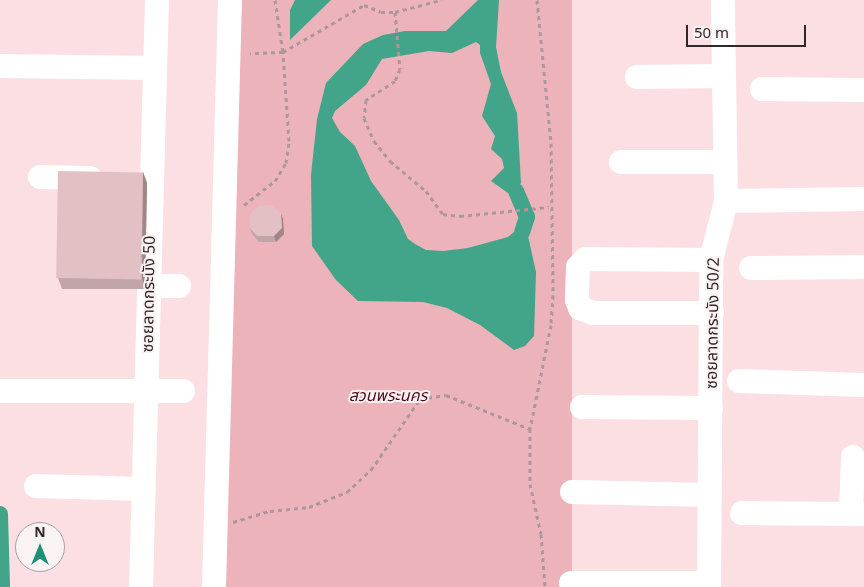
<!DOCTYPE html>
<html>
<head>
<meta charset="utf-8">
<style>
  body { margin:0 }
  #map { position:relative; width:864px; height:587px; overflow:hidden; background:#fcdfe3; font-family:Georgia,"Noto Sans Thai",serif }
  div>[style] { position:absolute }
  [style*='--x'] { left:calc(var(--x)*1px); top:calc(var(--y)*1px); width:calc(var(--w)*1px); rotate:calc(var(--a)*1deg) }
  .green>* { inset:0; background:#ecb3ba; transform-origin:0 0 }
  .water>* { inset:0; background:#42a488 }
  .canal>* { height:16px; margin:-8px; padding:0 8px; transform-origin:8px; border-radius:8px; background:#42a488 }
  .path>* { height:3px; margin-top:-1.5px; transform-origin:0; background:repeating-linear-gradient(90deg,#ae979a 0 4px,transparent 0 8px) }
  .minor>* { height:24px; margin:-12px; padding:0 12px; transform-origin:12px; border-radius:12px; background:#fff }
  .wall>* { inset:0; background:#c2a5a9 }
  .shaded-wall>* { inset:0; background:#9e8689 }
  .building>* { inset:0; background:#e2c0c4; transform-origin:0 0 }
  span { translate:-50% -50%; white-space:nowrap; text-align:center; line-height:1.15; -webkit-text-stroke:4px #faf3f4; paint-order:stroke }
  .street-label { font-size:16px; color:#332628 }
  .park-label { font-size:16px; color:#52081f; font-style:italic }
  .north { position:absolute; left:15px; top:522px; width:50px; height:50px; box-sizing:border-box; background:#faf3f4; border:1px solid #aaa1a2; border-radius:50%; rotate:0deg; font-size:14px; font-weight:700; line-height:20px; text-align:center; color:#332628 }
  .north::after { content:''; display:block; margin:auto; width:18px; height:22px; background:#1d9276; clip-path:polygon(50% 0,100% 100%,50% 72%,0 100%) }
  .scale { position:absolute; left:686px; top:25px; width:120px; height:22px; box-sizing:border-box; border:2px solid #332628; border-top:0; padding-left:6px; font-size:15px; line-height:18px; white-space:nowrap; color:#332628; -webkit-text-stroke:4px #faf3f4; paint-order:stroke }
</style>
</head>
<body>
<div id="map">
  <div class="green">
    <i style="left:220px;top:0;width:352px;height:587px"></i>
  </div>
  <div class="water">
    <i style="clip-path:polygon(295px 0,331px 0,290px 40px,290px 10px)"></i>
    <i style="clip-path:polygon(478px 0,499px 0,496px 47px,501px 72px,517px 113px,521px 183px,516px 191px,508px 193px,491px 181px,504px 168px,502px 159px,491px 149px,495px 136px,482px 116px,491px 84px,480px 53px,480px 45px,476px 42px,452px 53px,429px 51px,382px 59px,366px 85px,335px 111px,332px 118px,340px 132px,355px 146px,371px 181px,399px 220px,408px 239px,415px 244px,426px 250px,443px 251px,468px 248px,508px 237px,514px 232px,528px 236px,536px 272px,534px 336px,525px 346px,514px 350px,480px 325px,447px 308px,423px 302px,358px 301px,336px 280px,312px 246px,311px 175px,317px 119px,326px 83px,363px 44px,383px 35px,405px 31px,446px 31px)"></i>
  </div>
  <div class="canal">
    <i style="--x:516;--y:191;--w:28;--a:67"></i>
    <i style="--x:527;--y:217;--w:16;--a:108"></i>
    <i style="--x:0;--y:514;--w:73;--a:88.4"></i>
  </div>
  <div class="path">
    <i style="--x:275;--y:0;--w:53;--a:81.3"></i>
    <i style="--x:283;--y:52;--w:94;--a:-30.1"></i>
    <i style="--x:364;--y:5;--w:18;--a:22"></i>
    <i style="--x:381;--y:12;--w:14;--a:0"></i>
    <i style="--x:395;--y:12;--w:48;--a:-14.6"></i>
    <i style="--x:537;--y:0;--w:144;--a:84.4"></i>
    <i style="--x:551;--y:143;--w:152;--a:89.2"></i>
    <i style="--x:553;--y:295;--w:30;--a:94"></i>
    <i style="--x:551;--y:325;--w:106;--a:101.4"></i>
    <i style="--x:530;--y:429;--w:55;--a:90"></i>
    <i style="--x:530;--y:484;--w:51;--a:77.6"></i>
    <i style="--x:541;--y:534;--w:53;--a:85.7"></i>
    <i style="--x:395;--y:12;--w:57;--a:85"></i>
    <i style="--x:400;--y:69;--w:13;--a:113"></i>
    <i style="--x:395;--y:81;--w:35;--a:147"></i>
    <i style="--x:366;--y:100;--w:18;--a:96"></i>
    <i style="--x:364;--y:118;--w:25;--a:67"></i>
    <i style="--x:374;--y:141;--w:26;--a:51"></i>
    <i style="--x:390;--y:161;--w:47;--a:39.8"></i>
    <i style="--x:426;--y:191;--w:29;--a:54"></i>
    <i style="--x:443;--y:214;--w:17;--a:7"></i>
    <i style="--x:460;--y:216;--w:89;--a:-5.8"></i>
    <i style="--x:244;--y:205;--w:39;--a:-38"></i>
    <i style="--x:275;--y:181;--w:21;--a:-59"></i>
    <i style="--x:286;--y:163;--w:22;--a:-82"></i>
    <i style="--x:289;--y:141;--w:89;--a:-93.9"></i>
    <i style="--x:283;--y:52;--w:33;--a:178"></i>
    <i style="--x:233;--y:522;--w:39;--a:-17"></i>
    <i style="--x:270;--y:511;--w:39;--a:-6"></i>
    <i style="--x:309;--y:507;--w:41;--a:-21.5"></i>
    <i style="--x:347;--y:492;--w:33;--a:-43"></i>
    <i style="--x:371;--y:470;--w:86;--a:-55.4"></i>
    <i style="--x:420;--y:399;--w:26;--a:-9"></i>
    <i style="--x:446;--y:395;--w:91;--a:22"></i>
  </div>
  <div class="minor">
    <i style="--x:0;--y:66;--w:155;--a:0.7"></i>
    <i style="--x:637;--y:77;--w:87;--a:-0.7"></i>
    <i style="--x:762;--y:89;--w:102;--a:0.6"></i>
    <i style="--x:621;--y:162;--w:104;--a:0"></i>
    <i style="--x:40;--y:177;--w:50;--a:1.1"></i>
    <i style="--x:726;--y:201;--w:138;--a:-0.8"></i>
    <i style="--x:711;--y:260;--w:125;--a:-179.5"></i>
    <i style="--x:586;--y:259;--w:11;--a:135"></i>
    <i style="--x:578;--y:267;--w:33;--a:92"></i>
    <i style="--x:577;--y:300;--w:9;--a:69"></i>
    <i style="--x:580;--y:308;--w:14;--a:21"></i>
    <i style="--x:593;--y:313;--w:119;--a:0"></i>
    <i style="--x:751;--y:268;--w:113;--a:-0.5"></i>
    <i style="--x:149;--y:286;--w:30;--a:0"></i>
    <i style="--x:739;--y:381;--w:125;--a:1.8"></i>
    <i style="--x:0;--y:391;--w:183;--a:0"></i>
    <i style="--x:582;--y:407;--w:129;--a:0.4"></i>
    <i style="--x:36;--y:486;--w:107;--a:1.6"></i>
    <i style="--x:572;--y:492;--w:138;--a:1.2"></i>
    <i style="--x:742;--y:513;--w:122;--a:0.5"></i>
    <i style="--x:851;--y:513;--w:56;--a:-88"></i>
    <i style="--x:571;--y:583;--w:138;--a:0"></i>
    <i style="--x:141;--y:587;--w:587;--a:-88.44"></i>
    <i style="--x:214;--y:587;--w:587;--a:-88.44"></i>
    <i style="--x:709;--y:587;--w:327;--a:-89.6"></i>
    <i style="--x:711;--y:260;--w:61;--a:-75.7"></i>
    <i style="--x:726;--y:201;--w:201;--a:-90.9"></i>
  </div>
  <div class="wall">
    <i style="clip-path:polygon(143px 172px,147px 183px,145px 289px,62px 289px,58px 278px)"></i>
    <i style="clip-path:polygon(281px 214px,283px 219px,284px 234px,276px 242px,259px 242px,252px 234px,250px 228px)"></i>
  </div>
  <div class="shaded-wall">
    <i style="clip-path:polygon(143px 172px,147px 183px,145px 289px,142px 278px)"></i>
    <i style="clip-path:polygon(281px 214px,283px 219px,284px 234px,276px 242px,274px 236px)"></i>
  </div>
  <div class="building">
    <i style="left:58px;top:171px;width:85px;height:107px;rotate:1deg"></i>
    <i style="clip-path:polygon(271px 205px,281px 214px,282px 228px,274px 236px,257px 236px,250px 228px,250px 214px,258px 206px)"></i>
  </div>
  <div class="street-label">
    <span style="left:149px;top:294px;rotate:-89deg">ซอยลาดกระบัง 50</span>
    <span style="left:713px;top:323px;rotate:-89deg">ซอยลาดกระบัง 50/2</span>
  </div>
  <div class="park-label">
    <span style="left:388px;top:396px">สวนพระนคร</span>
  </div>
  <div class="north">N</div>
  <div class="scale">50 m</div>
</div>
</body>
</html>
